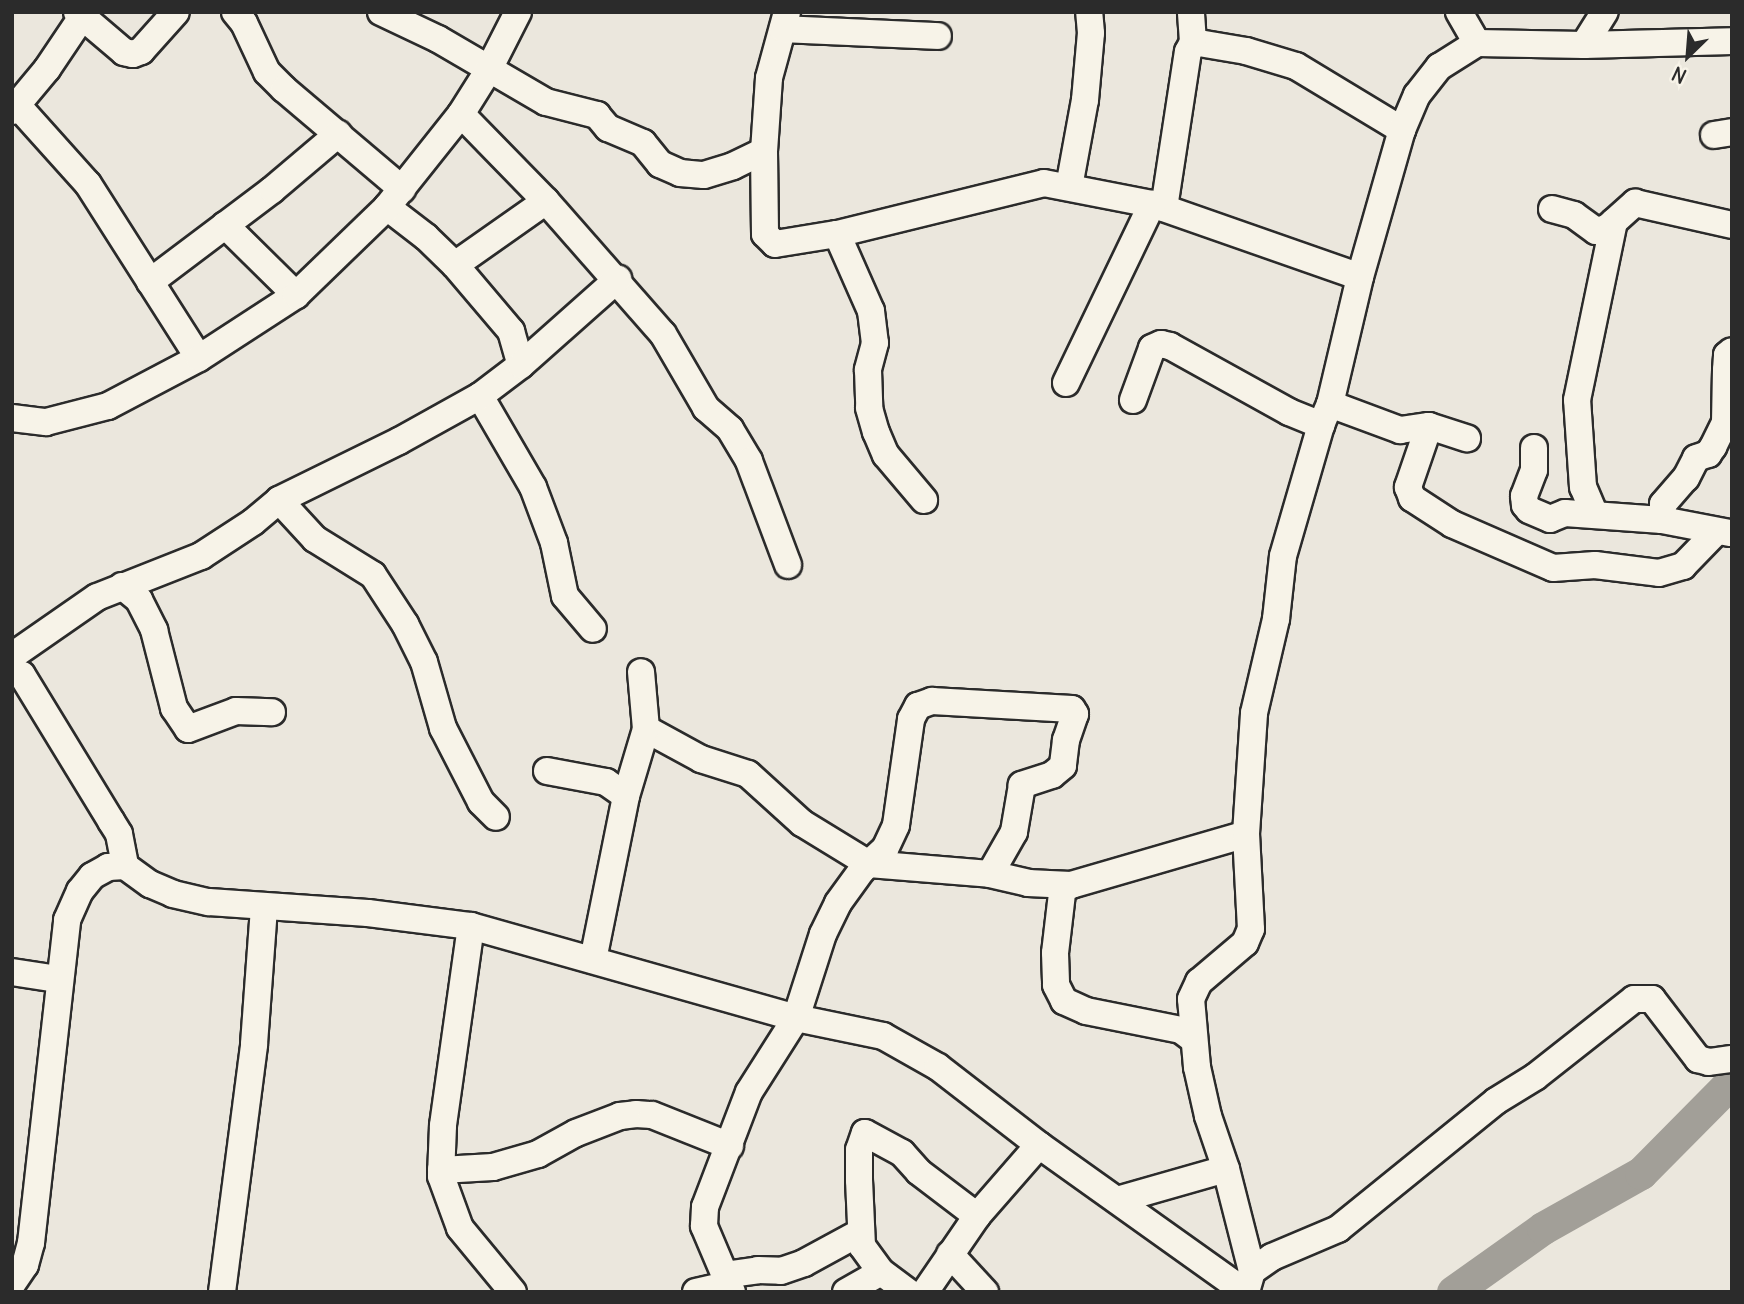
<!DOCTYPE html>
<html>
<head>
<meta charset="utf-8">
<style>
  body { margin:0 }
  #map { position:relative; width:1744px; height:1304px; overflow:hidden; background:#ebe7dd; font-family:Delius,sans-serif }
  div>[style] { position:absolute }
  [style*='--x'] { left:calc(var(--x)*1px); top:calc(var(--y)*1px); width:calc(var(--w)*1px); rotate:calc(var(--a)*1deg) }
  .river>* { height:33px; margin:-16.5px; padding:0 16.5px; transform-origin:16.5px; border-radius:16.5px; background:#a29f98 }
  .roads { filter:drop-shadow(2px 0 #2b2b2b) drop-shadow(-2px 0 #2b2b2b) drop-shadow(0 2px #2b2b2b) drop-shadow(0 -2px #2b2b2b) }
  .minor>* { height:26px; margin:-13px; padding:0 13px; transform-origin:13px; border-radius:13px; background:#f7f3e8 }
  span { translate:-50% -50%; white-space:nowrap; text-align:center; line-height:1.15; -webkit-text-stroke:7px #f7f3e8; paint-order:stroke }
  .frame { position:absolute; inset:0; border:14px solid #2b2b2b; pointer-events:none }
  .north { position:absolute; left:1653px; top:21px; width:70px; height:70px; -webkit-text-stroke:5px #f7f3e8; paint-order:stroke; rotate:205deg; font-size:19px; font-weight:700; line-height:28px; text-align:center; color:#2b2b2b }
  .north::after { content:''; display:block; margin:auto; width:24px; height:32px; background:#2b2b2b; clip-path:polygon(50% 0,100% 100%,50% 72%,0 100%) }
</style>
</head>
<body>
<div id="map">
  <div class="river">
    <i style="--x:1453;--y:1292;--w:110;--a:-35.4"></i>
    <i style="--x:1543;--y:1228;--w:112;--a:-29.3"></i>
    <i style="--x:1641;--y:1173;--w:129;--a:-45.3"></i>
  </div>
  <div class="roads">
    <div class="minor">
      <i style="--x:77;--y:12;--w:62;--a:40.4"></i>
      <i style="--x:124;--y:52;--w:9;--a:13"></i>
      <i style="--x:133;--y:54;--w:9;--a:-21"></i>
      <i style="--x:141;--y:51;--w:52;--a:-48.1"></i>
      <i style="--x:235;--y:12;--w:14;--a:51"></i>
      <i style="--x:244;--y:23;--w:54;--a:64.9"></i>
      <i style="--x:267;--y:72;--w:24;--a:45"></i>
      <i style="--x:284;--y:89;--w:155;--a:40.3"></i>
      <i style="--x:381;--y:12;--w:63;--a:25.3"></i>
      <i style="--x:438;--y:39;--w:125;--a:30.3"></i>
      <i style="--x:546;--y:102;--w:53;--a:14.3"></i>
      <i style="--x:597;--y:115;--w:17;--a:50"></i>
      <i style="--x:608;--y:128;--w:38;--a:23"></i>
      <i style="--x:643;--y:143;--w:27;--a:51"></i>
      <i style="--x:660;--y:164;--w:22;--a:24"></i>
      <i style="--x:680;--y:173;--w:24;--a:5"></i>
      <i style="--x:704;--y:175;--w:30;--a:-17"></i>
      <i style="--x:733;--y:166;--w:34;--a:-26"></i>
      <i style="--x:787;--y:12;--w:68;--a:105.3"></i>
      <i style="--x:769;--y:78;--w:73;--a:93.9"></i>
      <i style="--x:764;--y:151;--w:83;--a:89.3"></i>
      <i style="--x:765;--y:234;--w:14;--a:45"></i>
      <i style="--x:775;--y:244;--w:63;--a:-9.2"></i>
      <i style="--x:837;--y:234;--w:213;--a:-13.8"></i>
      <i style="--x:1044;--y:183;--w:110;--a:11"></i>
      <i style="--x:1152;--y:204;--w:220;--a:19.3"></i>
      <i style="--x:1459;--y:12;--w:36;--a:60"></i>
      <i style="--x:783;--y:29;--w:155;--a:2.6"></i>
      <i style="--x:1193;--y:42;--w:54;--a:9.6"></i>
      <i style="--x:1246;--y:51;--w:52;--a:16.7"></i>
      <i style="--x:1296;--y:66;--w:124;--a:31.1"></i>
      <i style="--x:1584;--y:45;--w:39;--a:-58"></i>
      <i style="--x:17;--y:105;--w:106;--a:48.1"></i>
      <i style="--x:88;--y:184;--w:206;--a:57.5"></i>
      <i style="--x:12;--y:111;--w:55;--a:-50.2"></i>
      <i style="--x:47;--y:69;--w:63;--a:-56.1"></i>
      <i style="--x:461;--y:114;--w:122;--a:45.7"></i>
      <i style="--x:546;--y:201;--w:177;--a:48.7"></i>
      <i style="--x:663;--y:334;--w:86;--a:59.8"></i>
      <i style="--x:706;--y:408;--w:32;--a:41"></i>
      <i style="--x:730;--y:429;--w:37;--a:59"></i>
      <i style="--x:749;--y:461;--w:111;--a:69.4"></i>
      <i style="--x:1714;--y:135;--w:18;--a:-9"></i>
      <i style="--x:1069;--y:187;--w:88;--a:-79.6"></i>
      <i style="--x:1085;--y:100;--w:67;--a:-84.9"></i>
      <i style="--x:1091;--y:33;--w:21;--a:-95"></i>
      <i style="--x:387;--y:207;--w:49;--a:37.6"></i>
      <i style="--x:426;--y:237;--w:40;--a:44"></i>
      <i style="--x:455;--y:265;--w:87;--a:49.7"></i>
      <i style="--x:511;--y:331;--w:35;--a:74"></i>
      <i style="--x:1164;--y:208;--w:158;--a:-81.3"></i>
      <i style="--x:1188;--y:52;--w:11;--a:-63"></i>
      <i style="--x:1193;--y:42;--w:30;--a:-94"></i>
      <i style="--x:1552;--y:209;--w:23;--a:15"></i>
      <i style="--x:1574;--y:215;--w:27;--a:36"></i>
      <i style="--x:1596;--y:231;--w:11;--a:-15"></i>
      <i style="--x:1607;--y:228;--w:38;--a:-42"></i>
      <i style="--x:1635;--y:203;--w:99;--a:12.8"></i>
      <i style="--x:225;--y:225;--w:100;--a:44.6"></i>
      <i style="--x:837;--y:234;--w:84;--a:66.2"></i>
      <i style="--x:871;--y:311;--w:32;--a:83"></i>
      <i style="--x:875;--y:343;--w:28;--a:105"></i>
      <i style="--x:868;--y:370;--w:38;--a:88"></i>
      <i style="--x:869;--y:408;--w:25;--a:74"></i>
      <i style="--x:876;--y:432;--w:25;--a:67"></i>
      <i style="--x:886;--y:455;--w:59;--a:49.8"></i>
      <i style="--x:455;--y:265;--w:111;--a:-35.1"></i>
      <i style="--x:150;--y:282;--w:153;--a:-37"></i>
      <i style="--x:272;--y:190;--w:87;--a:-40.3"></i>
      <i style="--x:1066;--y:383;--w:199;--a:-64.3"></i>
      <i style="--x:480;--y:396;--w:105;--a:59.8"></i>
      <i style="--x:533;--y:487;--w:60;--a:69.4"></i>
      <i style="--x:554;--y:543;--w:54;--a:78.3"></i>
      <i style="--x:565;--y:596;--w:43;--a:49.7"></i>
      <i style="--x:1133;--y:400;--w:55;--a:-69.9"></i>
      <i style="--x:1152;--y:348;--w:10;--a:-24"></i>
      <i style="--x:1161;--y:344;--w:9;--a:13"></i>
      <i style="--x:1170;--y:346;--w:136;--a:29"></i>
      <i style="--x:1289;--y:412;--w:35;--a:22"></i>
      <i style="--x:1330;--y:404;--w:75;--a:20.4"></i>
      <i style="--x:1400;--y:430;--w:29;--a:-8"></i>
      <i style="--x:1429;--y:426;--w:40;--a:18"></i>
      <i style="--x:12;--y:418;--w:34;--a:7"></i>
      <i style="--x:46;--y:422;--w:64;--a:-14.5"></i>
      <i style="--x:108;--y:406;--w:103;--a:-27.8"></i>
      <i style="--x:199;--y:358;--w:116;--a:-33"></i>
      <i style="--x:296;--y:295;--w:127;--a:-44"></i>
      <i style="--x:387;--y:207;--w:119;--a:-51.5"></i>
      <i style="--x:461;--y:114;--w:51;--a:-57.9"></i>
      <i style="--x:488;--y:71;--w:66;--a:-63"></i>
      <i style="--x:1429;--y:426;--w:65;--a:109"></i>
      <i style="--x:1408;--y:487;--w:12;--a:70"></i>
      <i style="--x:1412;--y:498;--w:48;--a:33"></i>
      <i style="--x:1452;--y:524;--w:110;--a:23.5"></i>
      <i style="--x:1553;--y:568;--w:42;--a:-4.1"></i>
      <i style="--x:1595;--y:565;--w:64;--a:7.1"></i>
      <i style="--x:1659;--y:573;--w:25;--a:-16"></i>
      <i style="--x:1683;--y:566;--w:47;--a:-45.9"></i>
      <i style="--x:1534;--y:448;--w:22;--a:90"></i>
      <i style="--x:1534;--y:470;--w:28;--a:111"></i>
      <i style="--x:1524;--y:496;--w:9;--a:84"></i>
      <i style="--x:1525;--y:505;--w:6;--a:51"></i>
      <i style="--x:1529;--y:510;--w:23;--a:23"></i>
      <i style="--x:1550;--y:519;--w:16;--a:-22"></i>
      <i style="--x:1565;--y:513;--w:97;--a:4.1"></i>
      <i style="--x:1662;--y:520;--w:69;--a:10.8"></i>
      <i style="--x:279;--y:500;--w:53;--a:47.3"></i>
      <i style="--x:315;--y:539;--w:68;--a:31.8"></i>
      <i style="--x:373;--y:575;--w:59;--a:56.9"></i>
      <i style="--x:405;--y:624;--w:42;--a:63.4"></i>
      <i style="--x:424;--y:662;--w:69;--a:73.9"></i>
      <i style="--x:443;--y:728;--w:83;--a:62.8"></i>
      <i style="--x:481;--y:802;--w:21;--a:45"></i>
      <i style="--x:1595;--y:515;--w:30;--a:-113"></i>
      <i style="--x:1583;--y:487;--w:87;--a:-93.9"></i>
      <i style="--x:1577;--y:400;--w:182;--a:-78.3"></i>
      <i style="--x:1662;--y:520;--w:16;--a:-86"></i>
      <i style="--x:1663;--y:504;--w:35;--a:-49"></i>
      <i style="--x:1686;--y:478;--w:22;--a:-63"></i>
      <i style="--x:1696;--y:458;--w:13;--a:-18"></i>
      <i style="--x:1708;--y:454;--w:9;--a:-54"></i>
      <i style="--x:1713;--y:447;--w:28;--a:-64"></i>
      <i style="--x:1725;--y:422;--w:52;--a:-88.9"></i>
      <i style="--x:1726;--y:370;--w:15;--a:-86"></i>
      <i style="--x:1727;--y:355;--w:6;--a:-39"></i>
      <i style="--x:122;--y:586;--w:22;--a:39"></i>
      <i style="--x:139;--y:600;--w:34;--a:63"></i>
      <i style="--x:154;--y:630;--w:81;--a:75.6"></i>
      <i style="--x:174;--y:708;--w:25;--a:56"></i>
      <i style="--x:188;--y:729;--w:51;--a:-20.6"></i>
      <i style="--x:236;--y:711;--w:36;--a:2"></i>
      <i style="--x:12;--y:656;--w:103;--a:-34.8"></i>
      <i style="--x:97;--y:597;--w:112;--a:-21.5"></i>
      <i style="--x:201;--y:556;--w:62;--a:-33.2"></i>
      <i style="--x:253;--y:522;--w:34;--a:-40"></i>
      <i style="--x:279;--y:500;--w:134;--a:-26.2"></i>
      <i style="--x:399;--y:441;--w:93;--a:-29.1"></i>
      <i style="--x:480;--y:396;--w:51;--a:-37.1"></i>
      <i style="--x:521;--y:365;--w:130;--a:-41.6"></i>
      <i style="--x:12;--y:670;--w:11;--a:27"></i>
      <i style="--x:22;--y:675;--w:171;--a:58.6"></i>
      <i style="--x:111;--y:821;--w:15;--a:58"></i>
      <i style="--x:119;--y:834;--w:33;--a:79"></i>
      <i style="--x:125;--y:866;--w:31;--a:36"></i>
      <i style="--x:150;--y:884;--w:25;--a:23"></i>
      <i style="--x:173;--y:894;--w:37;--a:13"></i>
      <i style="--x:209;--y:902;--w:159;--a:4"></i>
      <i style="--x:368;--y:913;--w:104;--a:7.2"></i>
      <i style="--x:471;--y:926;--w:338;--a:15.8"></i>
      <i style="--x:796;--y:1018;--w:89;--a:11.7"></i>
      <i style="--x:883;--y:1036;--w:63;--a:29.4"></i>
      <i style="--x:938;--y:1067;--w:128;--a:37.7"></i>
      <i style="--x:1039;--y:1145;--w:253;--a:35.5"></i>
      <i style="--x:646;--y:729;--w:63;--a:28.6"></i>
      <i style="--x:701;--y:759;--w:49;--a:17.7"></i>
      <i style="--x:748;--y:774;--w:73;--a:42.2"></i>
      <i style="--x:802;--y:823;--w:79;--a:31.5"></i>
      <i style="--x:869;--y:864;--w:121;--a:4.7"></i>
      <i style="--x:990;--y:874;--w:39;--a:13"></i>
      <i style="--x:1028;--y:883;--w:43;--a:2.7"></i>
      <i style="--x:1071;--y:885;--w:182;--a:-16.2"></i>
      <i style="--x:547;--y:771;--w:60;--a:10.6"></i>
      <i style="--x:606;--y:782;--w:24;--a:35"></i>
      <i style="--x:1063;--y:885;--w:68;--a:96.7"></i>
      <i style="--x:1055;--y:953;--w:32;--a:88"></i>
      <i style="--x:1056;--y:985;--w:18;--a:63"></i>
      <i style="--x:1064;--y:1001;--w:24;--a:24"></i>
      <i style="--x:1086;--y:1011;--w:97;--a:11.3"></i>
      <i style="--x:1181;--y:1030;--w:15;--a:37"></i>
      <i style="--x:471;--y:926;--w:202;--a:98"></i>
      <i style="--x:443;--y:1126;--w:50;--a:92.3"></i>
      <i style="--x:441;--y:1176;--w:55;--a:69.9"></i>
      <i style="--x:460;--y:1228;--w:83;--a:50.4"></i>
      <i style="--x:593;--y:960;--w:167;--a:-78.6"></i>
      <i style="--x:626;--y:796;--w:70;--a:-73.4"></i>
      <i style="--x:646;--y:729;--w:57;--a:-95"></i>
      <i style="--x:12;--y:972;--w:47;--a:8.7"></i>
      <i style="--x:441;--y:1170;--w:52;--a:-3.3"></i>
      <i style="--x:493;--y:1167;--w:47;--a:-16.1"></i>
      <i style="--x:538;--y:1154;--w:43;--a:-28.9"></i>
      <i style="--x:576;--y:1133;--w:47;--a:-21.1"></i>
      <i style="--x:620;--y:1116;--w:16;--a:-7"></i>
      <i style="--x:636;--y:1114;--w:16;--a:4"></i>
      <i style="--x:652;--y:1115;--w:84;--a:21.7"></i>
      <i style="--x:1117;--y:1200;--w:113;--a:-15.9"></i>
      <i style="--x:950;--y:1254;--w:52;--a:47.4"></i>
      <i style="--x:1252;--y:1271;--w:24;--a:-35"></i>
      <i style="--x:1272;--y:1257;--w:72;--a:-23"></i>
      <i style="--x:1338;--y:1229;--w:203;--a:-39"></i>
      <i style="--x:1496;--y:1101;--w:46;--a:-31.6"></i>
      <i style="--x:1535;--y:1077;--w:126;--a:-38.2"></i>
      <i style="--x:1634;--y:999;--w:18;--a:0"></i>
      <i style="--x:1652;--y:999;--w:76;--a:52.5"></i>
      <i style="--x:1698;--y:1059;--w:11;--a:15"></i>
      <i style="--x:1709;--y:1062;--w:21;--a:-8"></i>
      <i style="--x:724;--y:1275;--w:34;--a:-8"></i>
      <i style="--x:758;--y:1270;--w:23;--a:2"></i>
      <i style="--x:781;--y:1271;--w:24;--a:-19"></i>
      <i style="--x:804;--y:1263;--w:63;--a:-28.6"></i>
      <i style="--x:12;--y:1284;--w:23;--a:-56"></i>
      <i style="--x:25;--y:1265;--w:23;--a:-75"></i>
      <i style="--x:31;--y:1243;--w:325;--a:-83.6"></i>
      <i style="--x:67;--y:920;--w:32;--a:-66"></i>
      <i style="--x:80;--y:891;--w:19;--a:-51"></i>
      <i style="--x:92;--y:876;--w:18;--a:-29"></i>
      <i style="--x:108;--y:867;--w:17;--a:-3"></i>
      <i style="--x:222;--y:1292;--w:250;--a:-82.6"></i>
      <i style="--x:254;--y:1044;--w:136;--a:-85.8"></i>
      <i style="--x:696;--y:1292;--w:35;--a:-13"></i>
      <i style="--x:732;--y:1292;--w:72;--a:-113"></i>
      <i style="--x:704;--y:1226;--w:19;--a:-87"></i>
      <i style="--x:705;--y:1207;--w:123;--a:-69.1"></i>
      <i style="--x:749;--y:1092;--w:88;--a:-57.6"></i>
      <i style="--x:796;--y:1018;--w:88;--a:-72.2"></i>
      <i style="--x:823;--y:934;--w:34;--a:-64"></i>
      <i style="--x:838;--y:903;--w:39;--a:-54"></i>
      <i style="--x:861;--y:871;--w:33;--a:-43"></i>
      <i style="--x:885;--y:849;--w:26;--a:-65"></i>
      <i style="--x:896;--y:825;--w:107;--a:-81.9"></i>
      <i style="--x:911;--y:719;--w:15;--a:-62"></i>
      <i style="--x:918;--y:706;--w:15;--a:-20"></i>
      <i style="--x:932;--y:701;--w:140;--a:3.3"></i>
      <i style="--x:1072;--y:709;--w:6;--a:59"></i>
      <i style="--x:1075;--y:714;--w:28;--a:109"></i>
      <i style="--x:1066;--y:740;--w:26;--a:97"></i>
      <i style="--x:1063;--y:766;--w:14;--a:141"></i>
      <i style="--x:1052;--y:775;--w:32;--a:162"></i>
      <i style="--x:1022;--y:785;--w:48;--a:99.7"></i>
      <i style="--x:1014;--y:832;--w:48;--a:119.7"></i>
      <i style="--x:846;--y:1292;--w:40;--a:-29.7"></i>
      <i style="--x:908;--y:1292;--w:34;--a:-143"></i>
      <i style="--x:881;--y:1272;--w:32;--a:-126"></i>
      <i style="--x:862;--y:1246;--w:66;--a:-92.6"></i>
      <i style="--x:859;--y:1180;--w:30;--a:-90"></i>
      <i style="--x:859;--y:1150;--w:18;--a:-71"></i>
      <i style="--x:865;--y:1133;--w:42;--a:28.4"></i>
      <i style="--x:902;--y:1153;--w:25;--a:48"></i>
      <i style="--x:919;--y:1172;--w:73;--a:37.2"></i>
      <i style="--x:925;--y:1292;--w:92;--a:-55.6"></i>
      <i style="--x:977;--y:1216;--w:94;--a:-48.9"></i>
      <i style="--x:1246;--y:1292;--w:22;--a:-74"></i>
      <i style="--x:1252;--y:1271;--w:105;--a:-104.3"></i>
      <i style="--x:1226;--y:1169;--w:56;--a:-108.8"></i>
      <i style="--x:1208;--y:1116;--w:50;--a:-102.7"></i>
      <i style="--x:1197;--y:1067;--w:68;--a:-95"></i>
      <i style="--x:1191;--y:999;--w:19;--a:-65"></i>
      <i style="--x:1199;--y:982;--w:60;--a:-40.3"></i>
      <i style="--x:1245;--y:943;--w:15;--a:-67"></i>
      <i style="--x:1251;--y:929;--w:95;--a:-93"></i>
      <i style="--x:1246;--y:834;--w:121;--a:-86.2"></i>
      <i style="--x:1254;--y:713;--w:97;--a:-76.8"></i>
      <i style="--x:1276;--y:619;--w:63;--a:-83.7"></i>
      <i style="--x:1283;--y:556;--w:136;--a:-73.8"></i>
      <i style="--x:1321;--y:425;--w:23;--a:-67"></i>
      <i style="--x:1330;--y:404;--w:130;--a:-76.7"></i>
      <i style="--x:1360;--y:277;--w:153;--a:-74.1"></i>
      <i style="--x:1402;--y:130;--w:38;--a:-67"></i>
      <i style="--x:1417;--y:95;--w:36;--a:-52"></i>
      <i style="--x:1439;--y:67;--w:45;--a:-32.3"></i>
      <i style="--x:1477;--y:43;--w:107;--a:1.1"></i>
      <i style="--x:1584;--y:45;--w:148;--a:-1.5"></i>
    </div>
  </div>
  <div class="frame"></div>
  <div class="north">N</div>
</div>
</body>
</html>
